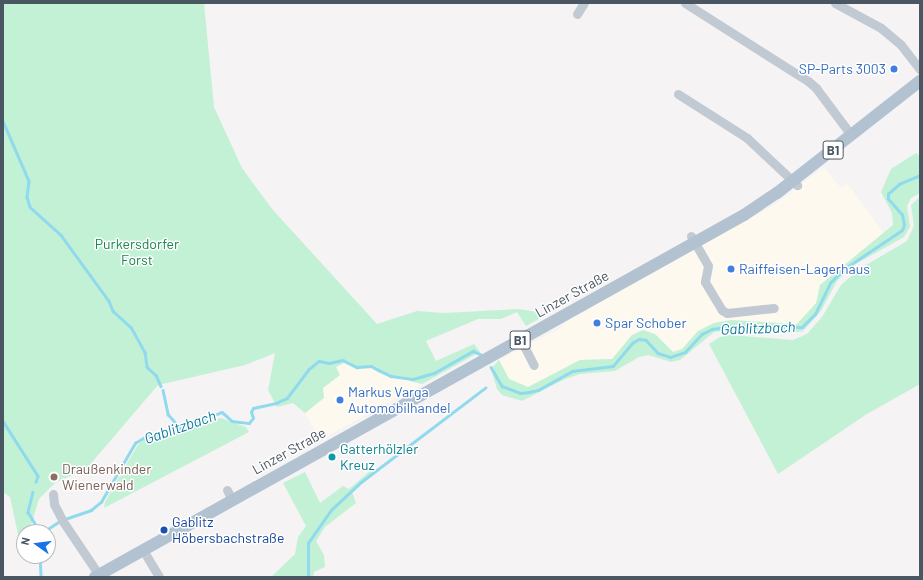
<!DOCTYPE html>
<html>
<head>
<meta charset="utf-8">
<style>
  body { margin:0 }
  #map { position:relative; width:923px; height:580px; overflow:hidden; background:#f5f3f3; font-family:Barlow,sans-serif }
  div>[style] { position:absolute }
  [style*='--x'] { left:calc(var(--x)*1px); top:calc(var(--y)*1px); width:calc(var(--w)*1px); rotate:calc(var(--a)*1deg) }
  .commercial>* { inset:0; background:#fdf9ef }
  .green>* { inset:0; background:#c3f1d5 }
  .stream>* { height:2.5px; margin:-1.25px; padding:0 1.25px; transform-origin:1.25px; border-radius:1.25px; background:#90daee }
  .minor>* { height:9px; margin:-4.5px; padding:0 4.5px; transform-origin:4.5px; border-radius:4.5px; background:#c1cad2 }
  .major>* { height:12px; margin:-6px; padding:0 6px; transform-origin:6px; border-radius:6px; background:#b3c2d1 }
  .dots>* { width:11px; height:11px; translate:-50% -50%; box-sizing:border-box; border:2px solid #fff; border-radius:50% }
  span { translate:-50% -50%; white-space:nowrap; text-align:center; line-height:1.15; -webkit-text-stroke:3px #fff; paint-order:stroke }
  .shield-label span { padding:1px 3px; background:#fff; border:1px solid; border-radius:3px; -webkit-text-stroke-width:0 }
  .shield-label { font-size:13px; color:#4a5661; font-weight:700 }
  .shop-label { font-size:14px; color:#366cbe }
  .right { translate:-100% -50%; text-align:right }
  .left { translate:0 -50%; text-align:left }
  .park-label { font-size:14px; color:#17864f }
  .street-label { font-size:14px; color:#4a5661 }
  .culture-label { font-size:14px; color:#0d838f }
  .education-label { font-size:14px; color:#785e54 }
  .transit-label { font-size:14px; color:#164399 }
  .water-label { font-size:15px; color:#0c7c9b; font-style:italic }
  .frame { position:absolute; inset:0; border:4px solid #4a5661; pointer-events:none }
  .north { position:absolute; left:16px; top:524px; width:40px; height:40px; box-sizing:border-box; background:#fff; border:1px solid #b7bbc0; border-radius:50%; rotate:284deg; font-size:11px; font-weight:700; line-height:16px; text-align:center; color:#4a5661 }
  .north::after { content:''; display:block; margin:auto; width:14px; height:18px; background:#1a73e8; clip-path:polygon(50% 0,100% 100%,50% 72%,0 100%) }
</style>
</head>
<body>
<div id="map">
  <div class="commercial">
    <i style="clip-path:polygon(824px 167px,841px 188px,847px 183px,884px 233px,820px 285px,816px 303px,803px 321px,797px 324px,731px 320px,698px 331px,682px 349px,673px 352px,655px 334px,632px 335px,612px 359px,580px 360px,528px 387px,509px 379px,499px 360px,559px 329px,567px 321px,774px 205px)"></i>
    <i style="clip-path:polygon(344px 363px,356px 369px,370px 367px,379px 373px,422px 384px,320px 440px,305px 413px,324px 398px,323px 388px,339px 375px,336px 367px)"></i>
  </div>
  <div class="green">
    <i style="clip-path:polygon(3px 3px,204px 3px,214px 107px,242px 168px,272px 209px,377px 324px,417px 311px,444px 313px,519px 309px,548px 314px,526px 326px,517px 312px,501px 319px,478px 319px,426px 341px,436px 361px,474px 344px,480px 352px,422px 384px,379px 373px,370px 367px,356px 369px,344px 363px,336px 367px,340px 375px,323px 388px,324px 398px,305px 413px,293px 403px,277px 407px,268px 390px,275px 353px,245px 365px,158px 385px,87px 468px,55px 483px,39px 499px,29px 532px,24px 532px,24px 537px,18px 534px,10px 497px,3px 492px)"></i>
    <i style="clip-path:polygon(916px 153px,920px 156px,920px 193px,911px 198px,907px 206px,910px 227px,904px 237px,854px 265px,837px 281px,821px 311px,803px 331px,793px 333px,735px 330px,714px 332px,680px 360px,671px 362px,648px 355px,639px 357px,615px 371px,580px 374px,565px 379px,522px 401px,502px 395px,497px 389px,491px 369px,499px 360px,509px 379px,528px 387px,580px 360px,612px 359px,632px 335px,643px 330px,655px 334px,673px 352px,682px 349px,698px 331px,714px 323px,731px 320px,797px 324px,816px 303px,820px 285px,893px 225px,892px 213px,881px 192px,891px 169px)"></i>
    <i style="clip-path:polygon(920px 197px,920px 384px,867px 414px,778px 474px,709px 344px,720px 337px,731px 335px,793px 340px,807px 334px,822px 317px,841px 285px,861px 268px,907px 241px,914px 226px,911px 205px)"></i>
    <i style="clip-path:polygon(221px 418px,246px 427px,249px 432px,104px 508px,105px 502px,137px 446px,146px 438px,183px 430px)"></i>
    <i style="clip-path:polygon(370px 471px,376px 473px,352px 492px,356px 503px,325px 527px,316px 541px,324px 555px,325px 567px,314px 572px,313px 577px,271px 577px,295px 554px,298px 537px,306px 526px,283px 483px,305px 472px,320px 503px,343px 486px,349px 489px)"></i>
  </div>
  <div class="stream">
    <i style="--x:3;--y:121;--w:65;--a:66.6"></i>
    <i style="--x:29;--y:181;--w:16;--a:97"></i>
    <i style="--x:27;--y:197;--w:10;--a:73"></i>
    <i style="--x:30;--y:207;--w:42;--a:42.1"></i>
    <i style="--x:61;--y:235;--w:82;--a:54"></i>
    <i style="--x:109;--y:301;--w:11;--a:68"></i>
    <i style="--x:113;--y:311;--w:24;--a:42"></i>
    <i style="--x:131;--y:327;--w:29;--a:61"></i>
    <i style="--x:145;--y:352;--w:15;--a:82"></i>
    <i style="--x:147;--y:367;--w:12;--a:42"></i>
    <i style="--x:156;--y:375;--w:12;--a:66"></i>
    <i style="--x:491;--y:367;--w:22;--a:60"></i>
    <i style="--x:502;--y:386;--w:19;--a:21"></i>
    <i style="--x:520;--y:393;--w:9;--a:-6"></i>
    <i style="--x:529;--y:392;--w:9;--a:-13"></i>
    <i style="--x:538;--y:390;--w:39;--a:-29"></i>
    <i style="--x:572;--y:371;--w:41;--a:-7"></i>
    <i style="--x:613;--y:366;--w:30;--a:-50"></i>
    <i style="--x:632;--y:343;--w:8;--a:-30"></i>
    <i style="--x:639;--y:339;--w:7;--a:8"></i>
    <i style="--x:646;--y:340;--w:18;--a:47"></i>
    <i style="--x:658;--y:353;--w:13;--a:18"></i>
    <i style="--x:670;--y:357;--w:16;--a:-18"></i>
    <i style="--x:685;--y:352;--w:25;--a:-47"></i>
    <i style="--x:702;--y:334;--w:11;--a:-27"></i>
    <i style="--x:712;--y:329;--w:22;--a:-8"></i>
    <i style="--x:734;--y:326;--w:68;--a:0.8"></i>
    <i style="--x:802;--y:327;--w:18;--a:-45"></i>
    <i style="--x:815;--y:314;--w:34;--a:-64"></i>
    <i style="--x:830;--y:283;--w:20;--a:-45"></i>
    <i style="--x:844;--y:269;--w:70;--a:-33.9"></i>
    <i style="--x:902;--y:230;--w:5;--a:-68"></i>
    <i style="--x:904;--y:225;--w:10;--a:-101"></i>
    <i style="--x:902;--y:215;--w:21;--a:-131"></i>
    <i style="--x:888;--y:199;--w:5;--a:-90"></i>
    <i style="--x:888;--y:194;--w:15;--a:-42"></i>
    <i style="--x:899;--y:184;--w:23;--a:-23"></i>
    <i style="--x:163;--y:390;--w:25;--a:78"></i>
    <i style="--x:168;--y:414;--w:18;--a:49"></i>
    <i style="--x:3;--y:421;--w:65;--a:57.5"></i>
    <i style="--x:38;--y:476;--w:6;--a:108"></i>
    <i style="--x:33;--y:492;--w:21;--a:104"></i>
    <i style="--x:28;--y:512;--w:23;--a:59"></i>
    <i style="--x:65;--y:519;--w:28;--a:-19"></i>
    <i style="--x:91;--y:510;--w:13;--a:-39"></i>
    <i style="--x:101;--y:502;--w:68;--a:-60"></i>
    <i style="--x:135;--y:443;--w:12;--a:-31"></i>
    <i style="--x:145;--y:437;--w:32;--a:-13"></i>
    <i style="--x:176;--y:430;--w:49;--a:-21.4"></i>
    <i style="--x:222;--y:412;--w:13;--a:42"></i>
    <i style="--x:232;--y:421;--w:17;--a:7"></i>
    <i style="--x:249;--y:423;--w:6;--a:-51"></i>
    <i style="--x:253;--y:418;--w:6;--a:-108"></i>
    <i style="--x:251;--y:412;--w:4;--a:-63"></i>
    <i style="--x:253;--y:408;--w:24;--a:-12"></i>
    <i style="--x:276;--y:403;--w:12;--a:-24"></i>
    <i style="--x:287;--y:398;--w:36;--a:-53"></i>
    <i style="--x:309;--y:369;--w:13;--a:-39"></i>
    <i style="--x:319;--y:361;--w:10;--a:11"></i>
    <i style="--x:329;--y:363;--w:14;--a:-12"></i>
    <i style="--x:343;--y:360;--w:16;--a:27"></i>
    <i style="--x:357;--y:367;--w:14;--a:-4"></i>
    <i style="--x:371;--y:366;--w:22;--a:27"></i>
    <i style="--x:391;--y:376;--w:22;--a:8"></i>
    <i style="--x:413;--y:379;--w:22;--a:-16"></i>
    <i style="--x:434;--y:373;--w:45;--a:-29.4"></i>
    <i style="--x:473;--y:351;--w:8;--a:23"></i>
    <i style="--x:43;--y:532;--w:20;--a:-33"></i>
    <i style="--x:40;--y:556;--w:21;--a:87"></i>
    <i style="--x:308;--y:577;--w:34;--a:-90"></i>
    <i style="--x:308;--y:543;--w:40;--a:-55.1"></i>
    <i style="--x:331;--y:510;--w:41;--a:-43"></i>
    <i style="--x:361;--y:482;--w:156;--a:-37.2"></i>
  </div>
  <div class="minor">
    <i style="--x:685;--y:3;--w:146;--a:32.4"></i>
    <i style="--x:808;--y:81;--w:11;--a:41"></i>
    <i style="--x:816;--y:88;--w:59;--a:53.3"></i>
    <i style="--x:835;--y:3;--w:52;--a:28.5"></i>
    <i style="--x:881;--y:28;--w:26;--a:40"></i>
    <i style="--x:901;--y:45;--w:31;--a:52"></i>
    <i style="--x:577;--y:14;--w:13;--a:-58"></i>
    <i style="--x:678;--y:94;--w:82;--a:32.5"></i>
    <i style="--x:747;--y:138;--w:69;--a:43.2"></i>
    <i style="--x:691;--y:236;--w:34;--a:60"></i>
    <i style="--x:708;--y:266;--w:16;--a:101"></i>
    <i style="--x:705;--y:282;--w:33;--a:59"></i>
    <i style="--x:722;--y:310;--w:6;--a:31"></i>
    <i style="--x:727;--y:313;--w:47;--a:-6.1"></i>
    <i style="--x:521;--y:340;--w:28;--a:63"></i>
    <i style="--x:227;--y:490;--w:11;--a:63"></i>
    <i style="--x:53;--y:494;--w:10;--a:84"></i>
    <i style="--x:54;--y:504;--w:18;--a:63"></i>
    <i style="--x:62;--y:520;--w:66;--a:56.1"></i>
    <i style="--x:143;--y:550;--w:31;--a:59"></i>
  </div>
  <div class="major">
    <i style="--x:95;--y:577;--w:743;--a:-29.15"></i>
    <i style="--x:744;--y:215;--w:40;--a:-34"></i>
    <i style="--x:777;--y:193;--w:182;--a:-38.1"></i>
  </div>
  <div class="dots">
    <i style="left:894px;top:69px;background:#3f7fe0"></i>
    <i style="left:731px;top:269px;background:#3f7fe0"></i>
    <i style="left:597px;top:323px;background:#3f7fe0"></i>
    <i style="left:340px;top:400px;background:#3f7fe0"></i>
    <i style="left:332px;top:457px;background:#0f9aa8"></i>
    <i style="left:54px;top:477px;background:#8d6e63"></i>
    <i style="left:164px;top:530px;background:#1a4fb4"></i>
  </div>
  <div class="shield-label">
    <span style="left:833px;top:150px">B1</span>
    <span style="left:520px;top:340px">B1</span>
  </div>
  <div class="shop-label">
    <span class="right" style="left:886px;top:69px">SP-Parts 3003</span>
    <span class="left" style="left:739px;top:269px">Raiffeisen-Lagerhaus</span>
    <span class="left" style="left:605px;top:323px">Spar Schober</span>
    <span class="left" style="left:348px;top:400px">Markus Varga<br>Automobilhandel</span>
  </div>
  <div class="park-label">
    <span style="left:137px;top:252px">Purkersdorfer<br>Forst</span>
  </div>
  <div class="street-label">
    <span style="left:572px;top:294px;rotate:-29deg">Linzer Straße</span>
    <span style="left:289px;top:451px;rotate:-29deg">Linzer Straße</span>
  </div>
  <div class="culture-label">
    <span class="left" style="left:340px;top:457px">Gatterhölzler<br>Kreuz</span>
  </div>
  <div class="education-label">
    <span class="left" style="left:62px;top:477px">Draußenkinder<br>Wienerwald</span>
  </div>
  <div class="transit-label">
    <span class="left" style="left:172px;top:530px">Gablitz<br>Höbersbachstraße</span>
  </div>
  <div class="water-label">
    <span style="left:758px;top:328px;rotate:-2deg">Gablitzbach</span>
    <span style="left:180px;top:427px;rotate:-19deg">Gablitzbach</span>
  </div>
  <div class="frame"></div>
  <div class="north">N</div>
</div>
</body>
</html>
